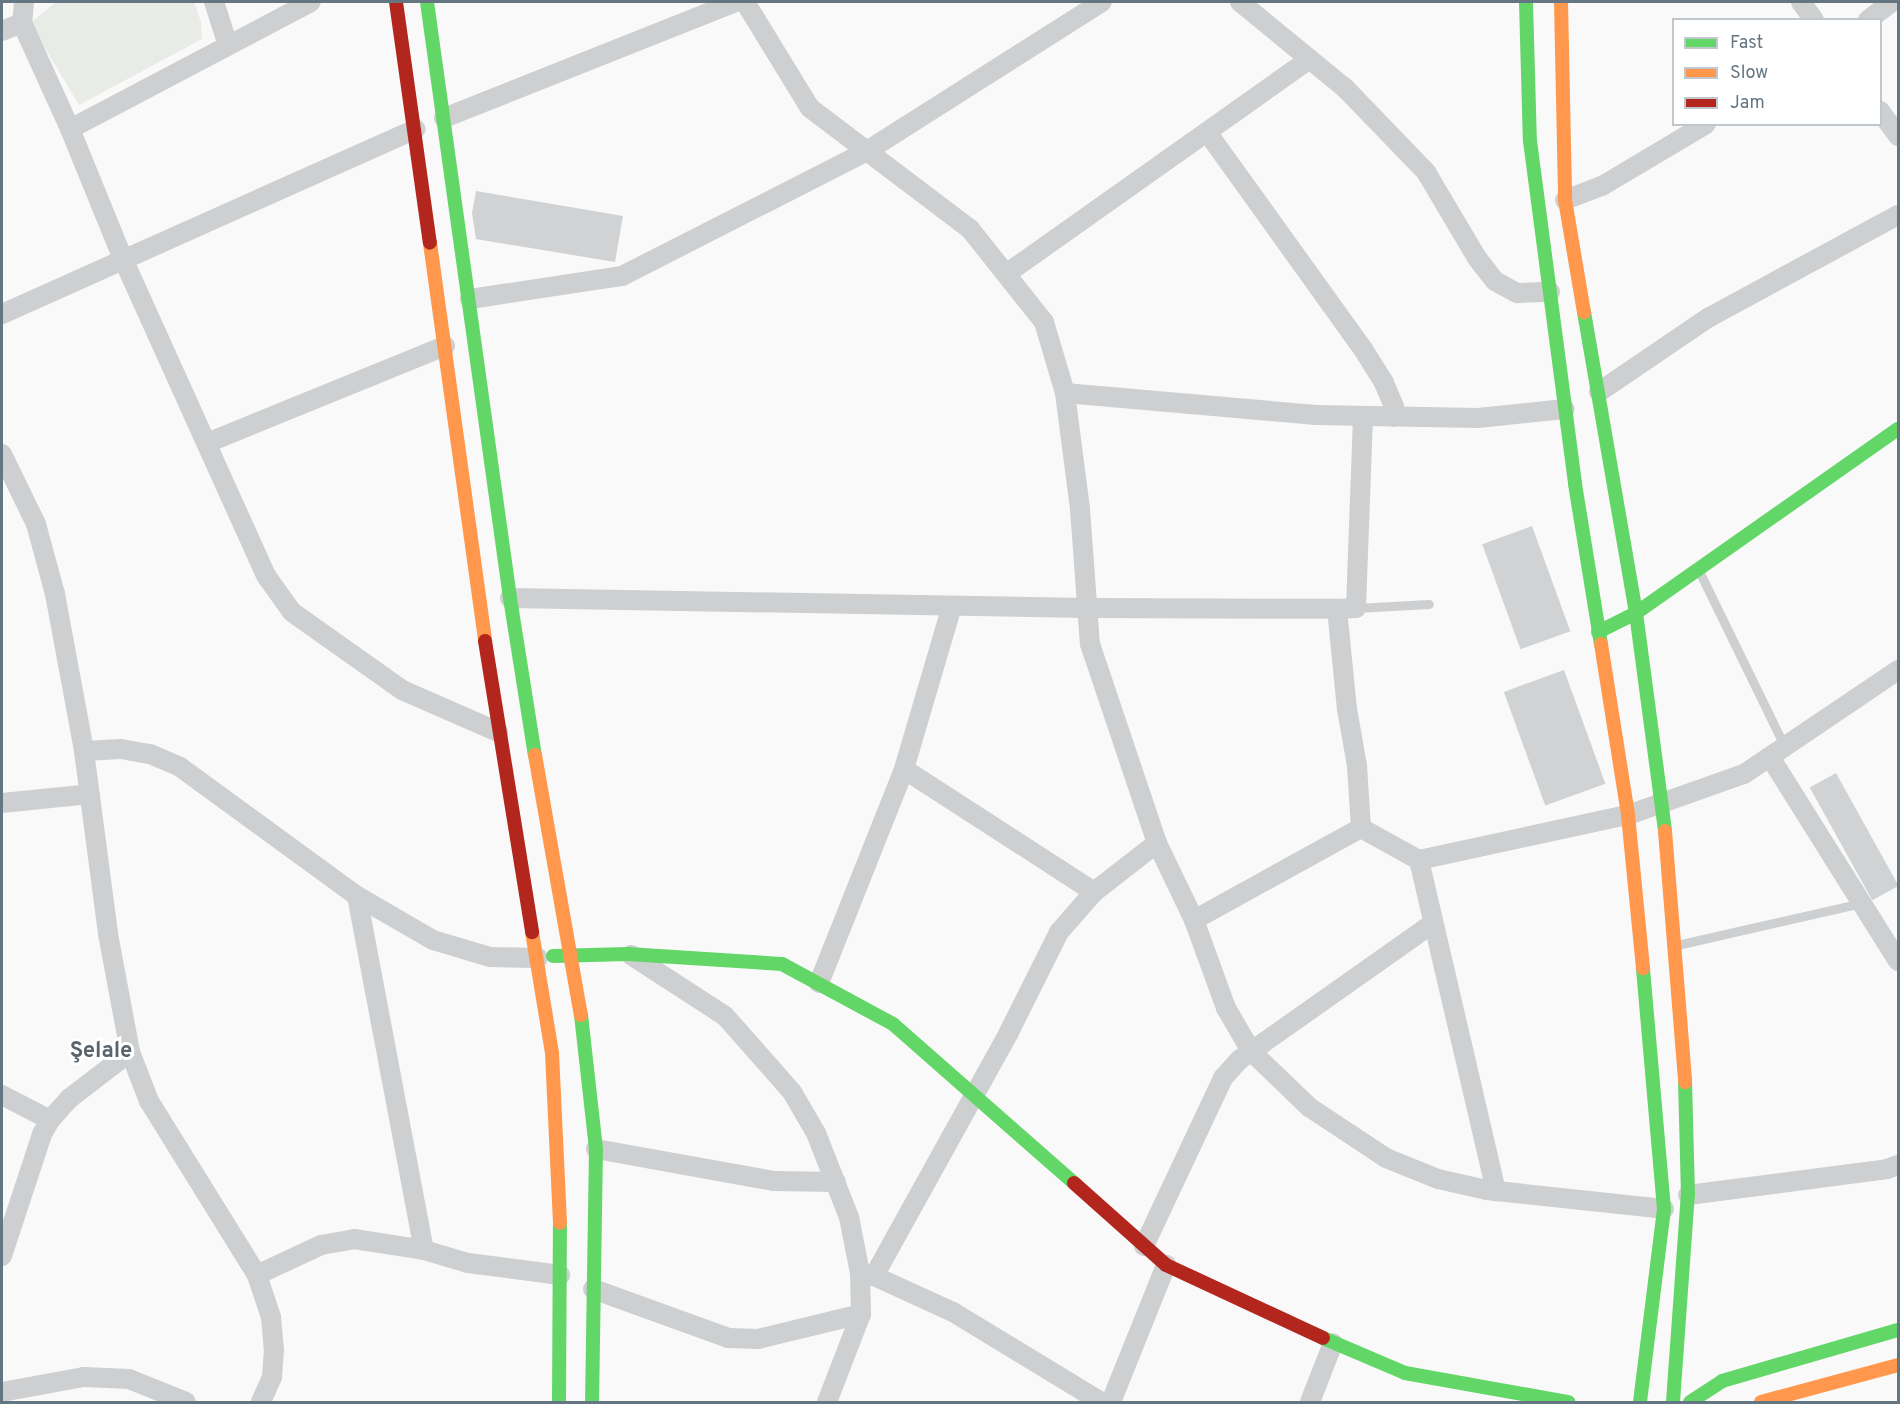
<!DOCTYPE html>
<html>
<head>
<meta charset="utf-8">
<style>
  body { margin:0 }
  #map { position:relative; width:1900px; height:1404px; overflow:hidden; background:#f9f9f9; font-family:Overpass,sans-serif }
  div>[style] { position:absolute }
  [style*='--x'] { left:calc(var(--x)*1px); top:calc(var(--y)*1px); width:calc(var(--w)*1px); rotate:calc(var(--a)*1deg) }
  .green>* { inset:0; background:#e8ebe6 }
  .building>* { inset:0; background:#d0d2d3; transform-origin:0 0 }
  .lane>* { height:9px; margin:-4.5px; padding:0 4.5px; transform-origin:4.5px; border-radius:4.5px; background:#cecfd0 }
  .street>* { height:20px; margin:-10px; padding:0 10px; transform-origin:10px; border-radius:10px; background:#cecfd0 }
  .fast>* { height:14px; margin:-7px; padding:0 7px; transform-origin:7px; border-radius:7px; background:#63d668 }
  .slow>* { height:14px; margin:-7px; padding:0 7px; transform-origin:7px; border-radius:7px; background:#ff974d }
  .jam>* { height:14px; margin:-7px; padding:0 7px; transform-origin:7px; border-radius:7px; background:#b3261e }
  span { translate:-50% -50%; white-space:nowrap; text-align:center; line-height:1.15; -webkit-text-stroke:6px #fff; paint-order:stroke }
  .district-label { font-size:22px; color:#57646e; font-weight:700 }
  .frame { position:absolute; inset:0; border:3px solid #657683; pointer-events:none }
  .legend { position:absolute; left:1672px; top:18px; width:210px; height:108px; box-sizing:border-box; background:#fff; border:2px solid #c1c8cd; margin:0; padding:8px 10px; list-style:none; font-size:18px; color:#657683 }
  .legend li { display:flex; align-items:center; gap:12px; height:30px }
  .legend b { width:30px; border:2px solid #c1c8cd }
</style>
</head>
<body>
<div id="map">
  <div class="green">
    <i style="clip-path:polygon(56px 2px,194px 2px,201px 22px,202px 39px,79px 105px,30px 23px)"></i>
  </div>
  <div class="building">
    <i style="clip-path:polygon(476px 191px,623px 216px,615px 262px,476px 239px,472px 213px)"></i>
    <i style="left:1532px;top:526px;width:112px;height:53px;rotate:70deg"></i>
    <i style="left:1564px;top:670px;width:121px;height:64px;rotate:70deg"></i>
    <i style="left:1836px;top:773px;width:129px;height:30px;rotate:61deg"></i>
  </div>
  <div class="lane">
    <i style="--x:1699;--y:571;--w:196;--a:64"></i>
    <i style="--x:1356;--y:608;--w:73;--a:-3.1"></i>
    <i style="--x:1677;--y:945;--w:190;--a:-12.8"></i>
  </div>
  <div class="street">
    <i style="--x:24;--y:2;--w:21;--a:95"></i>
    <i style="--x:22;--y:23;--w:116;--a:65.6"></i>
    <i style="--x:70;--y:129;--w:272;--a:-27.8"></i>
    <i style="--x:214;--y:2;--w:45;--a:72"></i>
    <i style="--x:745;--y:2;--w:124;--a:58.5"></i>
    <i style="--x:810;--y:108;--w:201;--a:37.1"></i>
    <i style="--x:970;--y:229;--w:119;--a:51.5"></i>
    <i style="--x:1044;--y:322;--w:74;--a:73.5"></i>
    <i style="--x:1065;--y:393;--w:117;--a:82.6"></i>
    <i style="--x:1080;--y:509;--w:135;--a:85.8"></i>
    <i style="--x:1090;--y:644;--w:210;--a:71.4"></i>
    <i style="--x:1157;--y:843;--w:85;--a:64.3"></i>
    <i style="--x:1194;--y:920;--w:94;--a:70"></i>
    <i style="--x:1226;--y:1008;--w:50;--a:59.8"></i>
    <i style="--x:1251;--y:1051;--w:81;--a:44"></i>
    <i style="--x:1309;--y:1107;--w:92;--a:33.5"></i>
    <i style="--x:1386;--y:1158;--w:56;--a:22"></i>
    <i style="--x:1438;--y:1179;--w:50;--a:12.7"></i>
    <i style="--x:1487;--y:1190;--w:178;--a:6.1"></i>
    <i style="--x:1240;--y:2;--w:136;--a:39.3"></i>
    <i style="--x:1345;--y:88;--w:117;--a:46"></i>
    <i style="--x:1426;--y:172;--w:100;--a:59.3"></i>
    <i style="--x:1477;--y:258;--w:29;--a:52"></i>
    <i style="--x:1495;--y:281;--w:25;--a:29"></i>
    <i style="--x:1517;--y:293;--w:33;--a:-2"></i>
    <i style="--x:1801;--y:2;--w:22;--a:54"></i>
    <i style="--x:1868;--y:20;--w:30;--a:-37"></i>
    <i style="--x:2;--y:31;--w:22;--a:-22"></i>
    <i style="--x:1880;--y:111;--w:31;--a:54"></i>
    <i style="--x:444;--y:118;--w:314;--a:-21.7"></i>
    <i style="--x:70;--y:129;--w:143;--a:67.8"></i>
    <i style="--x:124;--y:261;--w:347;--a:65.7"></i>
    <i style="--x:267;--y:577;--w:43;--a:54.5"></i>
    <i style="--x:292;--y:612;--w:135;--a:35.3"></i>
    <i style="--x:402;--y:690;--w:105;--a:23.6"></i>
    <i style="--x:1207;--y:132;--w:267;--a:54.3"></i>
    <i style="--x:1363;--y:349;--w:40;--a:58"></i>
    <i style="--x:1384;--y:383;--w:26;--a:67"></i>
    <i style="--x:1394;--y:407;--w:10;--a:90"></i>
    <i style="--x:1565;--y:200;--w:40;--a:-21"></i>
    <i style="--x:1602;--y:186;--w:121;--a:-30.8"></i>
    <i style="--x:1006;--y:274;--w:372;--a:-35.3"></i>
    <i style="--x:470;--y:299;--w:154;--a:-8.6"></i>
    <i style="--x:622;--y:276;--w:275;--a:-27"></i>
    <i style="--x:867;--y:151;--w:278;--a:-32.4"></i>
    <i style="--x:2;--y:314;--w:453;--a:-24.1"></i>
    <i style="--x:1599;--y:392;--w:132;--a:-34.2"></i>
    <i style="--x:1708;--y:318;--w:216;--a:-28.5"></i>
    <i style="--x:1065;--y:393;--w:252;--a:5"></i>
    <i style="--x:1316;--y:415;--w:162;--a:1.1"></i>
    <i style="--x:1478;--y:418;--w:87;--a:-5.9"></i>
    <i style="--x:207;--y:443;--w:257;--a:-22.2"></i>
    <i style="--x:2;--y:454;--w:78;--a:64.1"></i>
    <i style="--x:36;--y:524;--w:73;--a:74.8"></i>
    <i style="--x:55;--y:594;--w:160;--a:79.5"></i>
    <i style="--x:84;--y:751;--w:185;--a:82.5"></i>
    <i style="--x:108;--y:934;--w:120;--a:79.4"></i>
    <i style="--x:130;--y:1052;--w:53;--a:68.8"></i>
    <i style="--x:149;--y:1101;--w:205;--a:58.2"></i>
    <i style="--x:257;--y:1275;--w:44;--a:71.6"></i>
    <i style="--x:271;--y:1317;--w:32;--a:85"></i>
    <i style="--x:274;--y:1349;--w:28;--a:94"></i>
    <i style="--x:272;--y:1377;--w:27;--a:114"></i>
    <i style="--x:510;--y:598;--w:578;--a:0.99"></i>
    <i style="--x:1088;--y:608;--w:249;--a:0.2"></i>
    <i style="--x:1337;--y:609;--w:100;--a:84.3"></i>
    <i style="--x:1347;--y:709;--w:58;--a:80"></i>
    <i style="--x:1357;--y:766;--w:62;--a:86.3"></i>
    <i style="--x:1361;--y:828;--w:66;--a:28.9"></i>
    <i style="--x:1419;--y:860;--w:214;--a:-12.2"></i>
    <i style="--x:1628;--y:815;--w:123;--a:-19.5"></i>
    <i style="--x:1744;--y:774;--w:186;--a:-34"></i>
    <i style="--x:1337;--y:609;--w:19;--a:-3"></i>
    <i style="--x:1356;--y:608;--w:192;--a:-87.9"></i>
    <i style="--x:84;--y:751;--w:37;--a:-3"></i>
    <i style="--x:121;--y:749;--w:29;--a:10"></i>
    <i style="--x:150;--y:754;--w:33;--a:23"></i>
    <i style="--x:180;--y:767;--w:219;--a:36.1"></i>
    <i style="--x:357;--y:896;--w:88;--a:30.1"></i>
    <i style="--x:433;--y:940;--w:59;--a:16.6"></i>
    <i style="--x:490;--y:957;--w:48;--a:1.2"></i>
    <i style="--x:1770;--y:757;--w:241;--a:57.9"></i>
    <i style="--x:904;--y:769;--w:170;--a:-73.6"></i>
    <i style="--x:2;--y:803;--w:88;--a:-5.8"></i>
    <i style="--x:1419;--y:860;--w:340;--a:76.9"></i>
    <i style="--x:357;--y:896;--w:360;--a:79.3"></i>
    <i style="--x:1194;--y:920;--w:191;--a:-28.9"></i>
    <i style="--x:631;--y:955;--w:112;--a:33"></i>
    <i style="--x:725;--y:1016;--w:101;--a:48.6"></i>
    <i style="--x:792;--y:1092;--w:48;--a:59.7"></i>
    <i style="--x:816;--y:1133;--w:90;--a:68.6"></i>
    <i style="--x:849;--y:1217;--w:57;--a:78.9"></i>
    <i style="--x:860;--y:1273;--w:41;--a:88.6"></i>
    <i style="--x:861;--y:1314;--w:94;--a:111.1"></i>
    <i style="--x:819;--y:983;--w:230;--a:-68.3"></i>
    <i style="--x:904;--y:769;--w:226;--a:32.9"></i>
    <i style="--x:2;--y:1095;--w:54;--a:27.5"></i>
    <i style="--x:596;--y:1149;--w:181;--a:10.2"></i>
    <i style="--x:774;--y:1181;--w:62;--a:0.9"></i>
    <i style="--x:1688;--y:1195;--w:201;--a:-7.4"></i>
    <i style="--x:1887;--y:1169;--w:12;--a:-20"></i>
    <i style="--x:1144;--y:1246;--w:186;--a:-64.8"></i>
    <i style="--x:1223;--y:1078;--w:24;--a:-48"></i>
    <i style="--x:1239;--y:1060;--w:237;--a:-35.2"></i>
    <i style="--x:2;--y:1256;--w:128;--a:-71.8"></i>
    <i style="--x:42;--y:1134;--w:16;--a:-60"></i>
    <i style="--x:50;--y:1120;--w:30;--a:-48"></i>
    <i style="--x:70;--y:1098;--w:76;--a:-37.5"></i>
    <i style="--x:863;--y:1274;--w:11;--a:10"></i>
    <i style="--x:874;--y:1276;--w:87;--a:24.5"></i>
    <i style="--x:953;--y:1312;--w:173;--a:31.3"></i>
    <i style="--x:257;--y:1275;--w:71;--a:-25.1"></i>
    <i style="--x:321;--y:1245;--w:34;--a:-10"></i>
    <i style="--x:354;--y:1239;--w:71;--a:8.9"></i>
    <i style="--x:424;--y:1250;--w:46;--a:16.5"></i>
    <i style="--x:468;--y:1263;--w:93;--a:7.4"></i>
    <i style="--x:874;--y:1276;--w:279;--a:-61"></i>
    <i style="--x:1009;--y:1032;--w:112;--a:-63.4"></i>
    <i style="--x:1059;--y:932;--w:53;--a:-48.8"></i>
    <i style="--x:1094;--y:892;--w:80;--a:-37.9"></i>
    <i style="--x:593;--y:1289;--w:144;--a:19.9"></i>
    <i style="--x:728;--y:1338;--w:30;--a:2"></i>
    <i style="--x:758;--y:1339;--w:106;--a:-13.6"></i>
    <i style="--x:2;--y:1392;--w:83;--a:-10.4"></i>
    <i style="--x:84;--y:1377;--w:45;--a:2.5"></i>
    <i style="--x:129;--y:1379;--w:61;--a:22"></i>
    <i style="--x:1111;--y:1402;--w:148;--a:-68.1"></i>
    <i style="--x:1310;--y:1402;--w:63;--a:-68.7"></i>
  </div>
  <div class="fast">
    <i style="--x:427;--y:2;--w:602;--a:82.07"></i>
    <i style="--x:510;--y:598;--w:159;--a:81"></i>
    <i style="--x:1526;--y:2;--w:139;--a:88.4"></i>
    <i style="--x:1530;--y:141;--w:346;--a:82.5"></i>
    <i style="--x:1575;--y:484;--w:162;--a:80.8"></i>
    <i style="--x:1584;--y:312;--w:305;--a:80.2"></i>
    <i style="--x:1636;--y:613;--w:220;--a:82.4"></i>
    <i style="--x:1598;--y:632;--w:42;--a:-26.6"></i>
    <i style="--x:1636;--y:613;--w:320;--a:-35.1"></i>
    <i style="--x:553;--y:956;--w:75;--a:-1.5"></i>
    <i style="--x:628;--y:954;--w:154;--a:3.7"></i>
    <i style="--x:782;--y:964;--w:126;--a:28.4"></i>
    <i style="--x:893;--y:1024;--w:241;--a:41.3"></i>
    <i style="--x:581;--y:1015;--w:135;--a:83.6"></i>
    <i style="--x:596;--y:1149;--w:253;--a:90.9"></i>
    <i style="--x:1323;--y:1338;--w:89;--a:23.1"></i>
    <i style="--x:1405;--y:1373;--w:166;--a:10.1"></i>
    <i style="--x:559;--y:1402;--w:179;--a:-89.7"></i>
    <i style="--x:1640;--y:1402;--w:194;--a:-82.9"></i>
    <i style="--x:1664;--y:1209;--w:242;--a:-95"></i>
    <i style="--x:1673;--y:1402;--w:208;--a:-85.9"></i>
    <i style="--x:1688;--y:1195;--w:113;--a:-91.5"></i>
    <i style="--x:1690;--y:1402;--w:38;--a:-33"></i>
    <i style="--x:1722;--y:1381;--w:183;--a:-16.2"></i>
  </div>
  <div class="slow">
    <i style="--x:1561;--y:2;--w:198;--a:88.8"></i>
    <i style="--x:1565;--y:200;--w:114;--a:80.4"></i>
    <i style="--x:430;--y:243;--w:402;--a:82.1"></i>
    <i style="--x:1601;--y:644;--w:173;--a:81"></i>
    <i style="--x:1628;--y:815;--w:154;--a:84.4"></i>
    <i style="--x:535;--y:755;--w:264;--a:80"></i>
    <i style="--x:1665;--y:831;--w:252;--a:85.4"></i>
    <i style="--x:532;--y:932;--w:123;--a:80.6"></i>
    <i style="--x:552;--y:1053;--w:170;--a:87.3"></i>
    <i style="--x:1761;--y:1402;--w:142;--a:-15.1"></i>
  </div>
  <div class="jam">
    <i style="--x:396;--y:2;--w:243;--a:82"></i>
    <i style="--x:485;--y:641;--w:295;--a:80.8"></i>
    <i style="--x:1074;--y:1183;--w:123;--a:41.7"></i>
    <i style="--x:1166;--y:1265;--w:173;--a:24.9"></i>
  </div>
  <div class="district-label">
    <span style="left:101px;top:1052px">Şelale</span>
  </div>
  <div class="frame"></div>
  <ul class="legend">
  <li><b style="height:8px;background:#63d668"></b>Fast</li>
  <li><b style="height:8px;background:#ff974d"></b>Slow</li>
  <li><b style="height:8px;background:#b3261e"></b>Jam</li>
  </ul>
</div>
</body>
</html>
